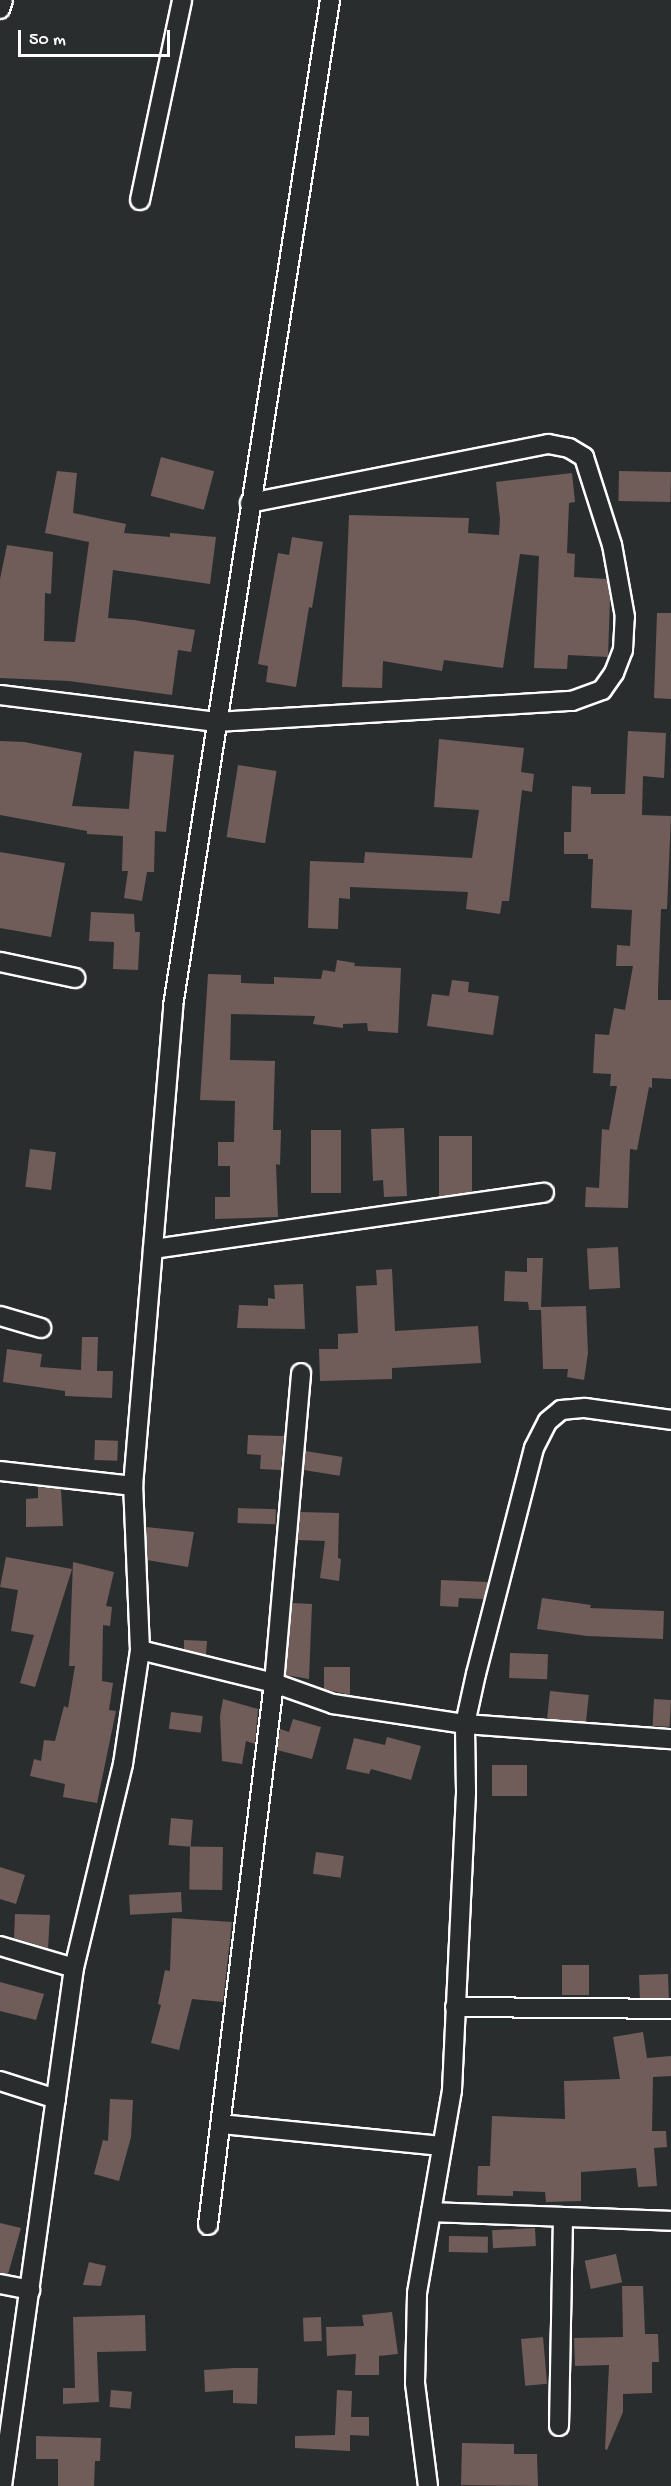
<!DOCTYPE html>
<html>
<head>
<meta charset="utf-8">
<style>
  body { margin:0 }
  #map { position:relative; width:671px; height:2486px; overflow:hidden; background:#2a2d2e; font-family:"Gochi Hand",sans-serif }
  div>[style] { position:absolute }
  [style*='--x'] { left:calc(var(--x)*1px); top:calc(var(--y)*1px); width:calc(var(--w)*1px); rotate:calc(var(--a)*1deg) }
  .building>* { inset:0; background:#705d5a; transform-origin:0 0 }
  .roads { filter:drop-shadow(2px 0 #fff) drop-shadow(-2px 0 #fff) drop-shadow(0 2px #fff) drop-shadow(0 -2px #fff) }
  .street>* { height:18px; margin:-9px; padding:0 9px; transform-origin:9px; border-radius:9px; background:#2a2d2e }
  span { translate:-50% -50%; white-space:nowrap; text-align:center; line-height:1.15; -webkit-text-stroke:4.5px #2a2d2e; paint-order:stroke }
  .scale { position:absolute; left:18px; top:30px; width:152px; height:27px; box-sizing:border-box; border:3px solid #fff; border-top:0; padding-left:8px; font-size:18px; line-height:21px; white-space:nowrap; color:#fff; -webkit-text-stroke:4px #2a2d2e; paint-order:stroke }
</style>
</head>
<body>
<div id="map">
  <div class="building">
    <i style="left:161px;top:457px;width:55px;height:40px;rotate:15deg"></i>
    <i style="clip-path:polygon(57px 471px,77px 473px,73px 513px,126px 524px,124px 533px,170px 537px,170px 533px,216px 537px,210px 584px,113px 570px,108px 618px,134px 620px,195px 630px,191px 652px,178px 650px,172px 695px,69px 681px,0 678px,0 579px,7px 545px,53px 552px,51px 594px,45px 593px,44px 641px,75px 642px,89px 542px,45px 533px)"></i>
    <i style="left:619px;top:471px;width:52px;height:30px;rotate:1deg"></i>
    <i style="clip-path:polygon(572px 473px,575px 502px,569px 503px,567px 553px,575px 554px,574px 577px,607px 579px,610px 599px,608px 657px,568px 655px,567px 669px,534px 668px,539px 556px,520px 554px,503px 668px,444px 660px,442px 671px,383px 661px,382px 688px,342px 687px,349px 515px,469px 518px,468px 533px,499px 535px,500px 519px,496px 482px)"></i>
    <i style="clip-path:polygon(292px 537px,323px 542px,312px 608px,309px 607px,296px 687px,266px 682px,268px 666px,258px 664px,278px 553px,289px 555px)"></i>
    <i style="clip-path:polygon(657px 613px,671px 613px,671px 699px,654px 698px)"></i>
    <i style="clip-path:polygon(628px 731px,666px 733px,664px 778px,643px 776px,642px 815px,671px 816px,667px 909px,661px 909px,658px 990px,658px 1000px,671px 1000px,671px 1079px,652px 1078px,652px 1088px,649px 1087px,637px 1150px,630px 1149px,628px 1208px,585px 1207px,586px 1187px,599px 1188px,602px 1129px,609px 1130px,617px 1086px,610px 1086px,611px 1074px,593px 1073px,595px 1034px,609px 1035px,614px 1008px,625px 1010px,633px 966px,616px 966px,617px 945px,630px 946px,632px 910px,591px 908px,593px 859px,588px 859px,588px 854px,564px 854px,564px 832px,571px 832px,572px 786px,591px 787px,591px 794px,625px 794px)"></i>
    <i style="clip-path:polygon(439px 739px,524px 748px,521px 772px,534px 774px,532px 792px,522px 790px,509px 901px,502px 901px,500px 914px,466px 909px,468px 892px,350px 887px,350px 899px,339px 898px,338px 929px,308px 928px,310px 861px,364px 863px,365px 852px,472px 858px,479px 810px,434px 807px)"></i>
    <i style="clip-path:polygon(0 741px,24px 742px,82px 753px,72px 806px,129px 809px,134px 751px,174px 755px,166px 832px,155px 831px,154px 872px,147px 872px,142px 901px,124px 898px,128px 871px,122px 871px,123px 836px,87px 834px,87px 831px,0 815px)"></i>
    <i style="left:238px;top:765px;width:39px;height:73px;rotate:9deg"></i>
    <i style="clip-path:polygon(0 852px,65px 863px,51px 937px,0 928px)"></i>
    <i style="clip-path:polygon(91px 912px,134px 914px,135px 932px,140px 932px,138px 970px,113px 969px,114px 942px,89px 941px)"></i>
    <i style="clip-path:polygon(337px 960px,355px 963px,354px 966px,401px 968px,398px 1033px,368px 1031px,367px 1023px,343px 1024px,343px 1028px,313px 1024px,315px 1016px,231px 1014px,230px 1060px,275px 1061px,273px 1130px,281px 1130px,280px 1165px,276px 1164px,278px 1217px,215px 1219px,215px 1197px,230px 1197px,230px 1166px,218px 1166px,218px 1142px,234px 1142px,235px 1101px,200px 1100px,208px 974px,241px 975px,241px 983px,274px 984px,274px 977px,321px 979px,323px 970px,335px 972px)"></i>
    <i style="clip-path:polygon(452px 980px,469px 982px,468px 992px,499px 996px,493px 1035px,427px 1026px,432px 994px,449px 996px)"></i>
    <i style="clip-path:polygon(404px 1128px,407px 1196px,384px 1197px,383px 1180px,373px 1181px,371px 1129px)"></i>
    <i style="left:311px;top:1130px;width:30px;height:63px"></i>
    <i style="left:439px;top:1136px;width:33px;height:60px"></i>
    <i style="left:30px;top:1149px;width:26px;height:38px;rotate:7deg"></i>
    <i style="left:618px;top:1247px;width:41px;height:31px;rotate:87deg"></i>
    <i style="clip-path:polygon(527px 1258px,543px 1258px,541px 1307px,586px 1306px,588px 1353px,584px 1380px,567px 1377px,568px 1369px,543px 1369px,541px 1310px,529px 1310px,528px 1302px,504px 1301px,505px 1271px,527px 1272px)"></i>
    <i style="clip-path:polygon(392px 1269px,395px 1331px,478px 1326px,481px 1363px,392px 1368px,392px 1379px,320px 1381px,319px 1349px,338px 1349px,338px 1334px,358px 1333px,356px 1286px,377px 1285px,376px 1270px)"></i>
    <i style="clip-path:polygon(303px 1284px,305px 1329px,237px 1328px,239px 1305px,268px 1306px,268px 1298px,275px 1299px,274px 1285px)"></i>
    <i style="clip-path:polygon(82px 1337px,98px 1337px,97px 1371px,113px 1371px,112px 1398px,65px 1396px,65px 1391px,3px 1382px,7px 1349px,42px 1354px,40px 1367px,81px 1370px)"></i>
    <i style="clip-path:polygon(248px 1435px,284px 1436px,281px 1470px,260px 1469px,261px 1455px,247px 1454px)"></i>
    <i style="left:95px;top:1440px;width:23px;height:20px;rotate:2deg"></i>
    <i style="left:305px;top:1451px;width:38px;height:19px;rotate:9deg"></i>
    <i style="clip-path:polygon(38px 1487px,61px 1489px,63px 1526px,26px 1527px,26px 1499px,38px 1498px)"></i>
    <i style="left:238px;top:1508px;width:38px;height:15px;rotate:2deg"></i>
    <i style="clip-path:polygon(300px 1512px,339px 1513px,338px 1558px,341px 1559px,339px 1581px,320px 1578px,325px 1541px,298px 1540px)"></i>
    <i style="clip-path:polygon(146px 1527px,194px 1532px,188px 1567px,147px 1560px)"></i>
    <i style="clip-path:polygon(6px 1557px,72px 1569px,35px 1687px,20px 1683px,34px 1635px,11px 1631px,18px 1590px,0 1587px)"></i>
    <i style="clip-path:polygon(73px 1562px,114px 1572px,106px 1606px,112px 1607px,110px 1626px,103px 1625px,102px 1681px,113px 1683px,109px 1710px,116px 1711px,97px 1803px,63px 1797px,65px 1784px,30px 1776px,34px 1759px,41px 1761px,44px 1740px,55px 1741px,64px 1706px,68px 1708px,75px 1666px,69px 1666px)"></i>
    <i style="clip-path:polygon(441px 1580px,488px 1582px,484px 1599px,459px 1598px,458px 1607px,440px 1606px)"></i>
    <i style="clip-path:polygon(542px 1598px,591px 1605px,590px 1608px,664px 1611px,663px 1639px,587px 1636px,537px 1629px)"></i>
    <i style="clip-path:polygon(292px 1603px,312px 1604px,309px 1679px,286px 1675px)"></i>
    <i style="clip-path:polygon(184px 1640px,207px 1641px,206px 1655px,184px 1649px)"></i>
    <i style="left:510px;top:1653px;width:38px;height:25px;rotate:2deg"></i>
    <i style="clip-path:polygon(324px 1667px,350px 1667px,350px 1695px,324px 1689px)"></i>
    <i style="left:550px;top:1691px;width:39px;height:28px;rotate:6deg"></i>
    <i style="clip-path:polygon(223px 1699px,258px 1709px,255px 1744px,246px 1741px,242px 1764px,222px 1761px,220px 1716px)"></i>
    <i style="left:654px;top:1699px;width:17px;height:27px;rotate:3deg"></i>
    <i style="left:171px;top:1712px;width:32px;height:17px;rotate:7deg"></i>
    <i style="clip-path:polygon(293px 1719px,321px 1727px,312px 1759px,277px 1750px,280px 1729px,289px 1732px)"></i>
    <i style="clip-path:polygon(387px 1737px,421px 1746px,411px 1780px,371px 1769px,369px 1774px,346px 1769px,354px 1738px,385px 1745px)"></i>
    <i style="left:492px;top:1765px;width:35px;height:31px"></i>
    <i style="left:171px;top:1818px;width:22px;height:27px;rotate:5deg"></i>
    <i style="left:223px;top:1847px;width:43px;height:33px;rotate:91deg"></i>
    <i style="left:316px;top:1852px;width:28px;height:22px;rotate:8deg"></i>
    <i style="clip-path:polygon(0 1867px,25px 1875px,16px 1904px,0 1899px)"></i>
    <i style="left:181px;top:1892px;width:20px;height:52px;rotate:87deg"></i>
    <i style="clip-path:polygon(15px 1914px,50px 1915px,48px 1948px,14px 1938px)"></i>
    <i style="clip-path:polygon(172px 1918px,232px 1922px,223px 2002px,192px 1999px,179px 2050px,151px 2043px,161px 2005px,158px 2004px,165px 1970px,170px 1971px)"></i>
    <i style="left:589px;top:1965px;width:30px;height:27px;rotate:90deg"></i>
    <i style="left:668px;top:1974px;width:24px;height:29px;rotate:88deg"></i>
    <i style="clip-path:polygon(0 1982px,44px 1994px,36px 2020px,0 2011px)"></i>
    <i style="clip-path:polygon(643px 2032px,647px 2058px,671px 2056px,671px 2076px,653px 2077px,652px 2131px,666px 2131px,667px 2147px,654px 2148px,657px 2186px,638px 2187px,636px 2168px,581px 2172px,581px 2201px,546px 2202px,545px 2192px,513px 2191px,513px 2196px,477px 2195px,478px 2166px,490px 2166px,492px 2116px,565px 2119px,564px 2081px,620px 2079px,613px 2037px)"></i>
    <i style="clip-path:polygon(110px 2099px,133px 2100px,131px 2137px,119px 2181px,94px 2174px,103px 2140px,108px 2141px)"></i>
    <i style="clip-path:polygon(0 2223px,21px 2228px,8px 2274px,0 2273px)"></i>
    <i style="left:535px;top:2228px;width:18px;height:43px;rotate:87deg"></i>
    <i style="left:449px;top:2236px;width:39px;height:16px;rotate:1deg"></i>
    <i style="left:616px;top:2254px;width:29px;height:32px;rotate:78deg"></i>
    <i style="clip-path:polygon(89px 2262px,106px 2266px,101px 2286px,83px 2285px)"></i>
    <i style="clip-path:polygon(622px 2286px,643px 2286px,645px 2334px,658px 2334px,659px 2362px,652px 2362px,652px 2393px,623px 2394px,623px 2412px,607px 2450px,605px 2449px,609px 2365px,575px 2366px,574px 2338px,623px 2337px)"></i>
    <i style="clip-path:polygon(392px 2312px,398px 2354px,379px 2356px,379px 2375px,355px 2375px,356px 2354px,327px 2356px,326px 2327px,364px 2326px,362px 2315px)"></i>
    <i style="clip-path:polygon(145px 2315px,146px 2351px,97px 2352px,99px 2402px,63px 2404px,63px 2388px,75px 2388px,73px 2317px)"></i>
    <i style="left:321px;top:2317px;width:24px;height:18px;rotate:88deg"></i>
    <i style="left:543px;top:2337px;width:47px;height:22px;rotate:85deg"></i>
    <i style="clip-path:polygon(234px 2368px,258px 2368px,257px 2404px,233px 2403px,233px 2390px,205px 2392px,204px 2370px)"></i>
    <i style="left:111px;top:2390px;width:21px;height:17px;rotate:5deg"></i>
    <i style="clip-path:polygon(337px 2390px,352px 2391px,351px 2417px,369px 2417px,369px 2436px,350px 2435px,350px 2451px,295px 2448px,295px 2436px,335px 2435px)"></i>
    <i style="clip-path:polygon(36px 2436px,101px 2438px,100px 2461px,95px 2461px,94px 2486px,58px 2486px,58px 2459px,36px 2459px)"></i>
    <i style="clip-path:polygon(462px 2443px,514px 2444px,514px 2454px,537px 2454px,538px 2486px,461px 2485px)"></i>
  </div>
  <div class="roads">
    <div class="street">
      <i style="--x:0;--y:9;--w:9;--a:-72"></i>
      <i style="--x:140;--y:200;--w:204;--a:-78.1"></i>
      <i style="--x:0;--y:695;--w:218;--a:7.1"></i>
      <i style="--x:216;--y:722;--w:357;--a:-3.4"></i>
      <i style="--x:572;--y:701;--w:32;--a:-20"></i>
      <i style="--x:602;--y:690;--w:21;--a:-55"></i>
      <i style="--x:614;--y:673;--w:25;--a:-69"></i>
      <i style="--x:623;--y:650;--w:33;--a:-87"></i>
      <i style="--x:625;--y:617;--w:73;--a:-100.2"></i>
      <i style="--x:612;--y:545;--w:92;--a:-107.7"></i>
      <i style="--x:584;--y:457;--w:17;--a:-149"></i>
      <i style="--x:569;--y:448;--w:21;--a:-169"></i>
      <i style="--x:548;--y:444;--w:304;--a:168.8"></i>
      <i style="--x:0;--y:962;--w:77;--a:12"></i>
      <i style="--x:153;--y:1249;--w:395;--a:-8.2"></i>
      <i style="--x:0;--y:1316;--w:43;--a:16.3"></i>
      <i style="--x:0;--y:1471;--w:134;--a:6.4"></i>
      <i style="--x:140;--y:1650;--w:138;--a:13.8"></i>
      <i style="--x:274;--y:1683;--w:63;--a:19.6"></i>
      <i style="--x:333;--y:1704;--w:134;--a:8.6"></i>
      <i style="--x:465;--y:1724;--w:207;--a:4.2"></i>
      <i style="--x:0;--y:1946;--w:77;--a:16.6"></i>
      <i style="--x:455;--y:2007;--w:216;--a:0.5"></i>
      <i style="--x:0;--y:2081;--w:59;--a:17.8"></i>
      <i style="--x:221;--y:2124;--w:220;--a:5.7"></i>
      <i style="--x:431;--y:2212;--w:240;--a:2.1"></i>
      <i style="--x:208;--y:2225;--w:546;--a:-83.06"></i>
      <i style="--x:274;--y:1683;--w:311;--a:-85"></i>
      <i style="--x:0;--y:2284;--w:31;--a:11"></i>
      <i style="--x:559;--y:2426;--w:209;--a:-88.9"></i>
      <i style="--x:2;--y:2486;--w:523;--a:-82.09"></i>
      <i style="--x:74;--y:1968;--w:210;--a:-76.5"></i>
      <i style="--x:123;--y:1764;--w:115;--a:-81.5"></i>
      <i style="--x:140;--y:1650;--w:164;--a:-92.4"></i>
      <i style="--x:133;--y:1486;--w:482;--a:-85.2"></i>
      <i style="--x:173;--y:1006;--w:1018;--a:-81.13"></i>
      <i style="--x:428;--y:2486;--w:104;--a:-97.2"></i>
      <i style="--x:415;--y:2383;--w:90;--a:-88.7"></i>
      <i style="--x:417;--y:2293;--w:206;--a:-80.2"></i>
      <i style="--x:452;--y:2090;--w:299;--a:-87.3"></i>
      <i style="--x:466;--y:1791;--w:67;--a:-90.9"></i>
      <i style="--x:465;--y:1724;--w:51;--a:-77.6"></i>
      <i style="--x:476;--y:1674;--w:233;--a:-75.6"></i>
      <i style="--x:534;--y:1448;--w:30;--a:-63"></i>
      <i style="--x:548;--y:1421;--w:17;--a:-40"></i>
      <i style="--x:561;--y:1410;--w:24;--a:-5"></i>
      <i style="--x:585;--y:1408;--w:87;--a:7.9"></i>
    </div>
  </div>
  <div class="scale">50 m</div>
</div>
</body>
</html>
